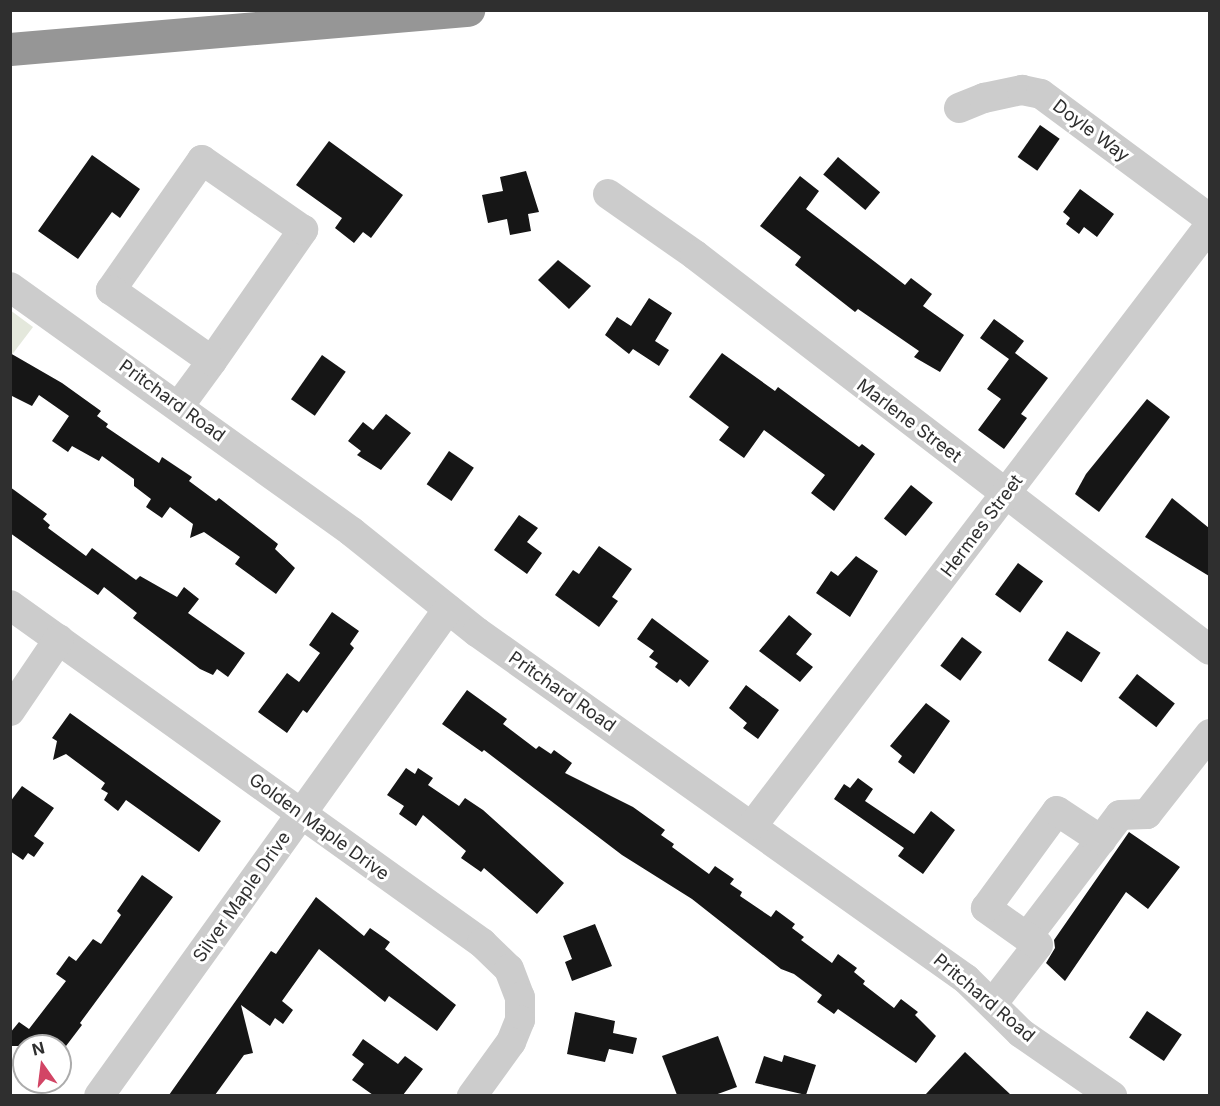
<!DOCTYPE html>
<html>
<head>
<meta charset="utf-8">
<style>
  body { margin:0 }
  #map { position:relative; width:1220px; height:1106px; overflow:hidden; background:#fff; font-family:Inter,sans-serif }
  div>[style] { position:absolute }
  [style*='--x'] { left:calc(var(--x)*1px); top:calc(var(--y)*1px); width:calc(var(--w)*1px); rotate:calc(var(--a)*1deg) }
  .green>* { inset:0; background:#e4e8dc }
  .building>* { inset:0; background:#161616; transform-origin:0 0 }
  .minor>* { height:30px; margin:-15px; padding:0 15px; transform-origin:15px; border-radius:15px; background:#ccc }
  .highway>* { height:33px; margin:-16.5px; padding:0 16.5px; transform-origin:16.5px; border-radius:16.5px; background:#969696 }
  span { translate:-50% -50%; white-space:nowrap; text-align:center; line-height:1.15; -webkit-text-stroke:6px #fff; paint-order:stroke }
  .street-label { font-size:18px; color:#2f2f2f }
  .frame { position:absolute; inset:0; border:12px solid #2f2f2f; pointer-events:none }
  .north { position:absolute; left:12px; top:1034px; width:60px; height:60px; box-sizing:border-box; background:#fff; border:2px solid #acacac; border-radius:50%; rotate:346deg; font-size:16px; font-weight:700; line-height:24px; text-align:center; color:#2f2f2f }
  .north::after { content:''; display:block; margin:auto; width:21px; height:27px; background:#d24565; clip-path:polygon(50% 0,100% 100%,50% 72%,0 100%) }
</style>
</head>
<body>
<div id="map">
  <div class="green">
    <i style="clip-path:polygon(10px 310px,33px 327px,11px 356px,10px 356px)"></i>
  </div>
  <div class="building">
    <i style="left:1040px;top:125px;width:24px;height:39px;rotate:35deg"></i>
    <i style="clip-path:polygon(329px 141px,403px 195px,371px 238px,363px 232px,354px 243px,335px 228px,342px 218px,296px 185px)"></i>
    <i style="clip-path:polygon(92px 155px,140px 189px,120px 218px,112px 212px,78px 259px,38px 231px)"></i>
    <i style="left:838px;top:157px;width:55px;height:23px;rotate:40deg"></i>
    <i style="clip-path:polygon(526px 171px,539px 212px,528px 214px,531px 231px,510px 235px,507px 219px,488px 223px,482px 195px,503px 191px,500px 177px)"></i>
    <i style="clip-path:polygon(800px 176px,819px 191px,806px 209px,905px 285px,911px 278px,932px 294px,923px 306px,964px 335px,940px 372px,914px 357px,919px 351px,858px 309px,855px 312px,795px 265px,801px 257px,760px 226px)"></i>
    <i style="clip-path:polygon(1080px 189px,1114px 214px,1097px 237px,1084px 227px,1079px 234px,1066px 224px,1070px 218px,1063px 212px)"></i>
    <i style="clip-path:polygon(558px 260px,591px 286px,569px 309px,538px 280px)"></i>
    <i style="clip-path:polygon(649px 298px,672px 313px,655px 341px,669px 350px,659px 366px,633px 349px,629px 354px,605px 335px,617px 317px,631px 326px)"></i>
    <i style="clip-path:polygon(994px 319px,1024px 341px,1015px 353px,1048px 378px,1021px 414px,1027px 418px,1004px 449px,978px 430px,1001px 399px,987px 389px,1009px 359px,980px 338px)"></i>
    <i style="clip-path:polygon(10px 353px,62px 383px,101px 411px,97px 416px,108px 424px,106px 427px,159px 463px,162px 457px,192px 477px,189px 481px,216px 501px,219px 498px,278px 544px,275px 549px,295px 568px,276px 594px,235px 564px,240px 557px,204px 532px,190px 538px,193px 524px,170px 507px,162px 518px,146px 507px,151px 499px,134px 486px,134px 479px,102px 456px,99px 461px,72px 446px,68px 452px,52px 441px,69px 416px,39px 395px,32px 406px,10px 395px)"></i>
    <i style="clip-path:polygon(722px 353px,775px 391px,778px 387px,859px 447px,862px 444px,875px 454px,834px 511px,811px 493px,825px 475px,764px 430px,744px 458px,719px 440px,729px 427px,689px 397px)"></i>
    <i style="left:322px;top:355px;width:29px;height:54px;rotate:35deg"></i>
    <i style="clip-path:polygon(1147px 399px,1170px 417px,1099px 512px,1075px 494px,1086px 474px)"></i>
    <i style="clip-path:polygon(386px 414px,411px 433px,381px 470px,357px 455px,361px 451px,348px 441px,363px 422px,373px 430px)"></i>
    <i style="left:449px;top:451px;width:30px;height:40px;rotate:34deg"></i>
    <i style="left:911px;top:485px;width:28px;height:43px;rotate:39deg"></i>
    <i style="clip-path:polygon(10px 487px,47px 514px,43px 519px,50px 525px,48px 528px,86px 556px,92px 548px,136px 580px,140px 576px,177px 597px,184px 587px,199px 599px,188px 613px,245px 653px,228px 677px,217px 669px,213px 675px,200px 669px,133px 618px,137px 613px,104px 587px,98px 595px,10px 533px)"></i>
    <i style="clip-path:polygon(1172px 498px,1209px 528px,1209px 576px,1145px 537px)"></i>
    <i style="clip-path:polygon(519px 515px,538px 528px,527px 542px,542px 553px,527px 574px,494px 550px)"></i>
    <i style="clip-path:polygon(599px 546px,632px 569px,612px 597px,618px 601px,599px 627px,555px 595px,573px 570px,579px 574px)"></i>
    <i style="clip-path:polygon(856px 556px,878px 571px,850px 617px,816px 593px,831px 571px,838px 576px)"></i>
    <i style="left:1018px;top:563px;width:31px;height:39px;rotate:36deg"></i>
    <i style="clip-path:polygon(332px 612px,359px 631px,350px 644px,354px 648px,307px 713px,303px 710px,287px 733px,258px 712px,287px 673px,299px 682px,320px 653px,309px 645px)"></i>
    <i style="clip-path:polygon(789px 615px,812px 634px,796px 654px,813px 667px,800px 682px,759px 651px)"></i>
    <i style="clip-path:polygon(652px 618px,709px 661px,689px 687px,680px 679px,677px 683px,655px 667px,658px 663px,649px 657px,654px 651px,637px 639px)"></i>
    <i style="left:1067px;top:631px;width:40px;height:35px;rotate:33deg"></i>
    <i style="left:962px;top:637px;width:25px;height:36px;rotate:37deg"></i>
    <i style="left:1137px;top:674px;width:48px;height:30px;rotate:38deg"></i>
    <i style="clip-path:polygon(746px 685px,779px 710px,758px 739px,743px 728px,747px 723px,729px 708px)"></i>
    <i style="clip-path:polygon(467px 690px,507px 719px,503px 724px,536px 749px,539px 746px,551px 754px,554px 750px,572px 763px,565px 773px,633px 807px,665px 830px,661px 835px,674px 844px,672px 847px,709px 874px,715px 866px,734px 879px,730px 884px,742px 892px,740px 896px,771px 917px,776px 910px,795px 924px,792px 928px,804px 937px,801px 940px,832px 963px,838px 954px,857px 968px,854px 972px,865px 981px,863px 984px,894px 1008px,901px 999px,918px 1012px,915px 1015px,936px 1036px,916px 1063px,838px 1009px,834px 1014px,817px 1002px,822px 995px,794px 974px,781px 969px,692px 899px,622px 855px,484px 750px,482px 752px,442px 724px)"></i>
    <i style="clip-path:polygon(926px 703px,950px 721px,914px 774px,898px 762px,902px 756px,890px 746px)"></i>
    <i style="clip-path:polygon(70px 713px,221px 821px,199px 852px,126px 800px,118px 811px,104px 800px,108px 793px,101px 789px,105px 783px,66px 754px,53px 760px,57px 741px,52px 738px)"></i>
    <i style="clip-path:polygon(406px 768px,415px 774px,418px 768px,433px 778px,428px 785px,459px 806px,465px 798px,483px 810px,564px 883px,537px 914px,484px 868px,481px 872px,461px 858px,466px 851px,423px 815px,416px 826px,399px 814px,404px 806px,387px 795px)"></i>
    <i style="clip-path:polygon(858px 778px,873px 789px,865px 801px,914px 834px,931px 811px,955px 830px,923px 874px,898px 856px,904px 848px,834px 799px,844px 784px,850px 788px)"></i>
    <i style="clip-path:polygon(22px 786px,54px 808px,34px 836px,44px 843px,34px 857px,28px 853px,23px 860px,10px 851px,10px 802px)"></i>
    <i style="clip-path:polygon(1129px 832px,1180px 867px,1148px 909px,1126px 892px,1065px 981px,1046px 963px,1055px 948px,1054px 940px)"></i>
    <i style="clip-path:polygon(142px 875px,173px 897px,80px 1023px,82px 1025px,66px 1046px,10px 1046px,10px 1033px,19px 1022px,29px 1029px,66px 981px,56px 974px,69px 956px,76px 961px,93px 939px,101px 944px,121px 915px,117px 911px)"></i>
    <i style="clip-path:polygon(316px 897px,364px 936px,370px 928px,390px 942px,385px 949px,456px 1005px,437px 1031px,389px 996px,385px 1002px,319px 949px,282px 1001px,293px 1010px,283px 1024px,275px 1018px,270px 1026px,241px 1005px,253px 1053px,244px 1055px,215px 1095px,169px 1095px,271px 951px,276px 954px)"></i>
    <i style="clip-path:polygon(595px 924px,612px 966px,572px 981px,565px 962px,572px 959px,563px 936px)"></i>
    <i style="left:1147px;top:1011px;width:42px;height:32px;rotate:34deg"></i>
    <i style="clip-path:polygon(575px 1012px,615px 1021px,613px 1033px,637px 1038px,633px 1054px,609px 1049px,605px 1062px,567px 1054px)"></i>
    <i style="clip-path:polygon(718px 1036px,737px 1087px,715px 1095px,677px 1095px,662px 1056px)"></i>
    <i style="clip-path:polygon(363px 1039px,398px 1064px,405px 1056px,423px 1069px,403px 1095px,373px 1095px,352px 1080px,364px 1064px,352px 1055px)"></i>
    <i style="clip-path:polygon(965px 1052px,1011px 1095px,925px 1095px)"></i>
    <i style="clip-path:polygon(784px 1055px,816px 1065px,806px 1095px,755px 1083px,764px 1056px,782px 1062px)"></i>
  </div>
  <div class="minor">
    <i style="--x:959;--y:108;--w:27;--a:-22"></i>
    <i style="--x:984;--y:98;--w:39;--a:-12"></i>
    <i style="--x:1022;--y:90;--w:19;--a:12"></i>
    <i style="--x:1041;--y:94;--w:210;--a:36.5"></i>
    <i style="--x:608;--y:194;--w:106;--a:35"></i>
    <i style="--x:695;--y:255;--w:649;--a:37.49"></i>
    <i style="--x:10;--y:287;--w:421;--a:35.6"></i>
    <i style="--x:352;--y:532;--w:160;--a:38.7"></i>
    <i style="--x:477;--y:632;--w:600;--a:35.36"></i>
    <i style="--x:966;--y:979;--w:77;--a:44.5"></i>
    <i style="--x:1021;--y:1033;--w:111;--a:34.7"></i>
    <i style="--x:179;--y:406;--w:56;--a:-53.7"></i>
    <i style="--x:212;--y:361;--w:160;--a:-55.2"></i>
    <i style="--x:303;--y:230;--w:123;--a:-145.3"></i>
    <i style="--x:202;--y:160;--w:159;--a:125"></i>
    <i style="--x:111;--y:290;--w:123;--a:35.1"></i>
    <i style="--x:10;--y:605;--w:581;--a:35.61"></i>
    <i style="--x:482;--y:943;--w:37;--a:44"></i>
    <i style="--x:509;--y:969;--w:30;--a:69"></i>
    <i style="--x:520;--y:997;--w:23;--a:90"></i>
    <i style="--x:520;--y:1020;--w:24;--a:112"></i>
    <i style="--x:511;--y:1042;--w:67;--a:125.8"></i>
    <i style="--x:10;--y:711;--w:87;--a:-55.8"></i>
    <i style="--x:753;--y:825;--w:754;--a:-52.7"></i>
    <i style="--x:1027;--y:937;--w:122;--a:-52.7"></i>
    <i style="--x:993;--y:1003;--w:73;--a:-52.2"></i>
    <i style="--x:1038;--y:945;--w:64;--a:-144.6"></i>
    <i style="--x:986;--y:908;--w:120;--a:-53.8"></i>
    <i style="--x:1057;--y:811;--w:53;--a:33.4"></i>
    <i style="--x:1101;--y:840;--w:31;--a:-53"></i>
    <i style="--x:1120;--y:815;--w:27;--a:-2"></i>
    <i style="--x:1147;--y:814;--w:102;--a:-51.8"></i>
    <i style="--x:99;--y:1096;--w:599;--a:-54.37"></i>
  </div>
  <div class="highway">
    <i style="--x:10;--y:49;--w:460;--a:-4.9"></i>
  </div>
  <div class="street-label">
    <span style="left:1091px;top:131px;rotate:37deg">Doyle Way</span>
    <span style="left:172px;top:401px;rotate:36deg">Pritchard Road</span>
    <span style="left:909px;top:421px;rotate:37deg">Marlene Street</span>
    <span style="left:982px;top:526px;rotate:-53deg">Hermes Street</span>
    <span style="left:562px;top:692px;rotate:35deg">Pritchard Road</span>
    <span style="left:319px;top:827px;rotate:36deg">Golden Maple Drive</span>
    <span style="left:242px;top:897px;rotate:-55deg">Silver Maple Drive</span>
    <span style="left:984px;top:998px;rotate:40deg">Pritchard Road</span>
  </div>
  <div class="frame"></div>
  <div class="north">N</div>
</div>
</body>
</html>
